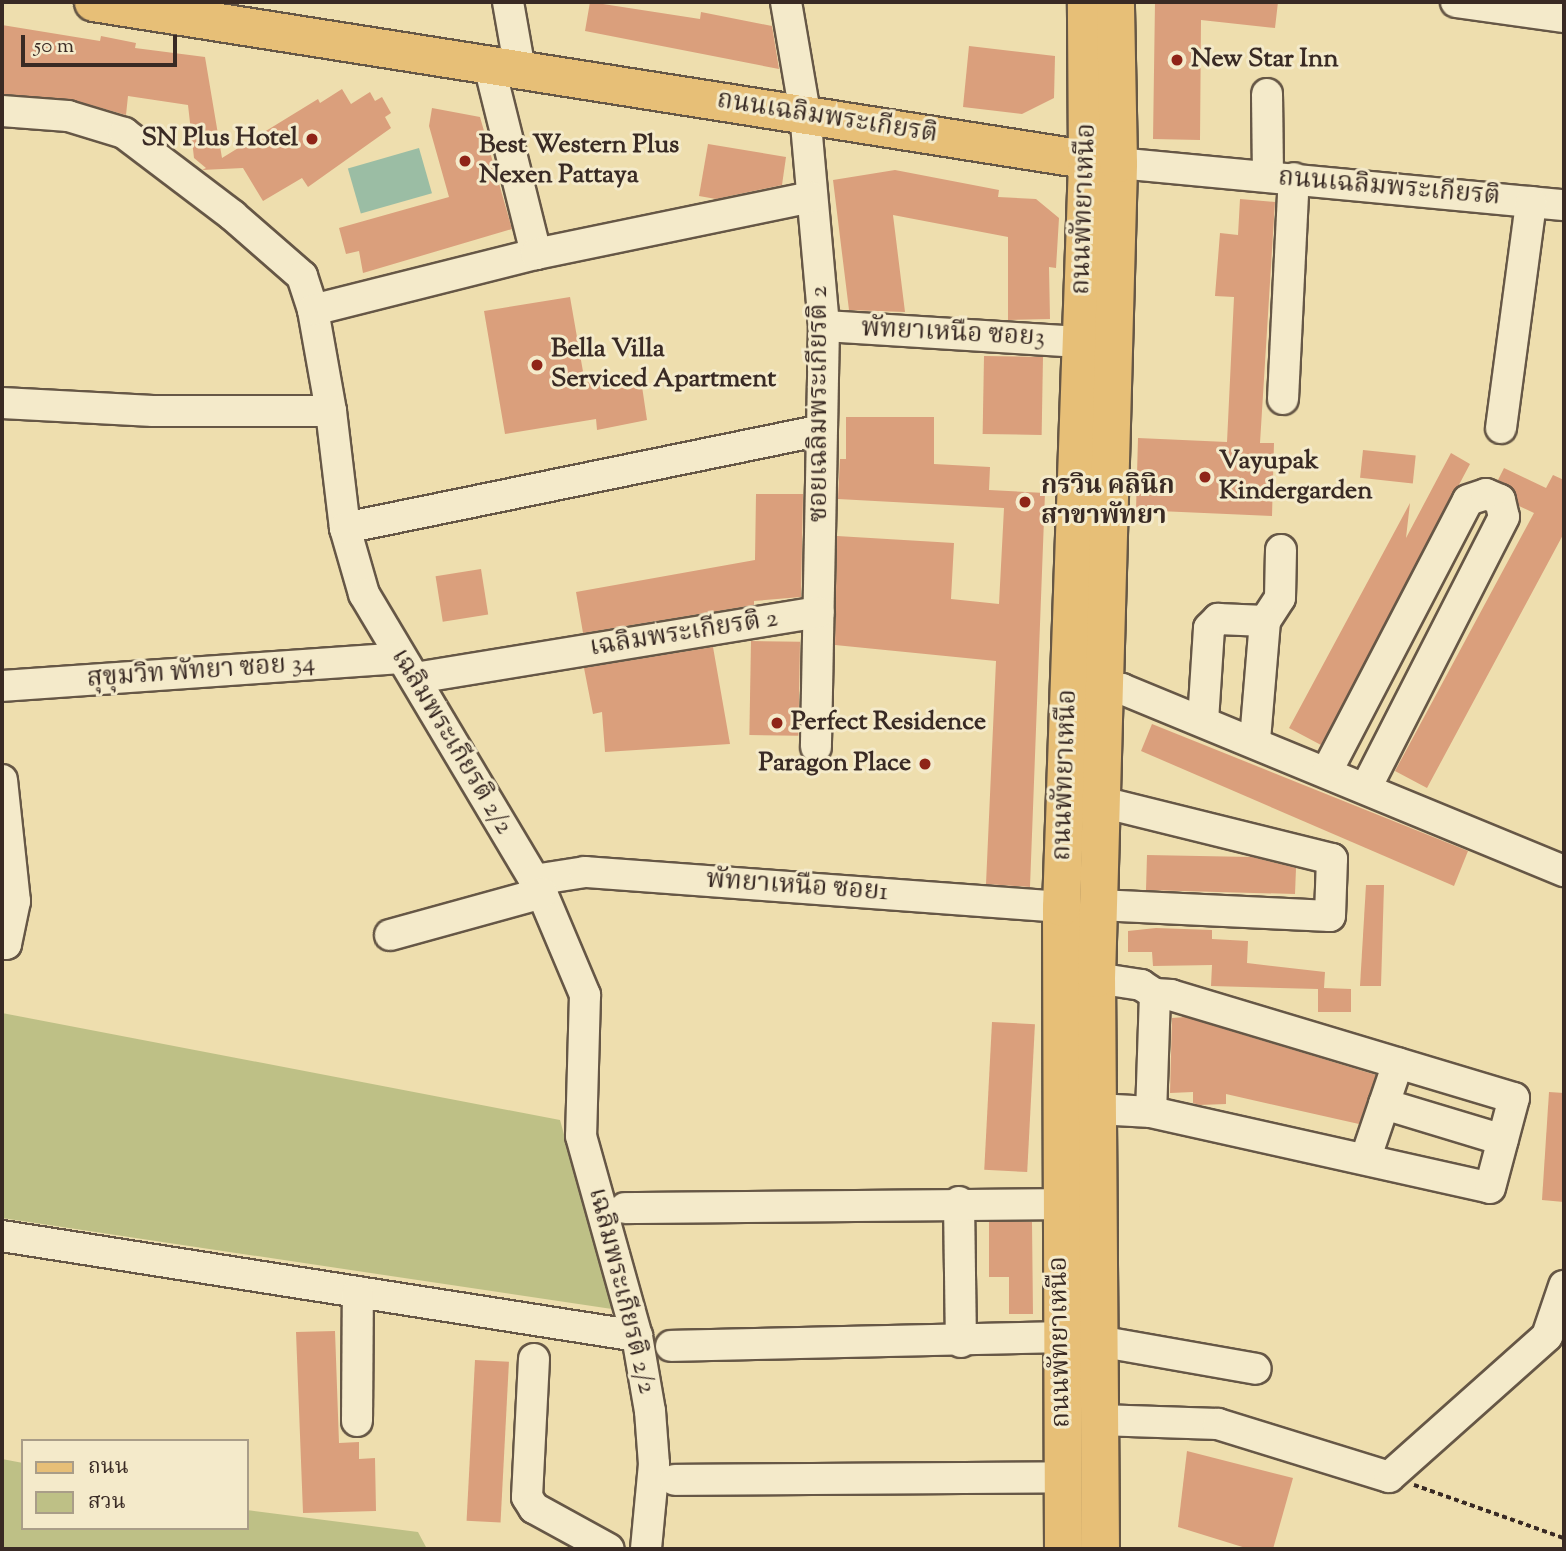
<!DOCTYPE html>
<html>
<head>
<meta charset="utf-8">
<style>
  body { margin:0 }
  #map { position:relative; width:1566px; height:1551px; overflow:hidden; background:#eedeae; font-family:"Sorts Mill Goudy","Noto Serif Thai",serif }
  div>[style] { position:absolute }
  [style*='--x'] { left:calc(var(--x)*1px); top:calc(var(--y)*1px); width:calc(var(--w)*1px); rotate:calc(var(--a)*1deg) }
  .green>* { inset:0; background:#bec086 }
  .water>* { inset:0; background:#9bbda4; transform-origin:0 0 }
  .building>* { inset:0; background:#da9f7c; transform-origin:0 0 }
  .path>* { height:3.5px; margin-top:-1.75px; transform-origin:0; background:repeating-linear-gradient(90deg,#392a24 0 5px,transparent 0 8.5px) }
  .roads { filter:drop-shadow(2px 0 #665746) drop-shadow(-2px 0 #665746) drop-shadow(0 2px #665746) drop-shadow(0 -2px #665746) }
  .minor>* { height:30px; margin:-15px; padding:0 15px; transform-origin:15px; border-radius:15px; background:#f4eaca }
  .major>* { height:37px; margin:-18.5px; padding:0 18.5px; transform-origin:18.5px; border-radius:18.5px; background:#e7bf77 }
  .dots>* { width:19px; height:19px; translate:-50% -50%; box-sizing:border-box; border:4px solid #f4eaca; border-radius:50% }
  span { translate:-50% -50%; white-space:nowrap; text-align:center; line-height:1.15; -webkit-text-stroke:6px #f4eaca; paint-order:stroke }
  .poi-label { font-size:26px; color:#392a24; font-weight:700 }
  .left { translate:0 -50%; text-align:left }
  .right { translate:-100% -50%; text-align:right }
  .street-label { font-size:26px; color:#392a24 }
  .frame { position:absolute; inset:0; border:4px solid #392a24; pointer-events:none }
  .legend { position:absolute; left:21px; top:1439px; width:228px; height:91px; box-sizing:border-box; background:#f4eaca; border:2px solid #a99d88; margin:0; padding:9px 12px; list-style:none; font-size:21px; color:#392a24 }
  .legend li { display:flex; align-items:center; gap:14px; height:35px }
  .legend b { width:35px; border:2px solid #a99d88 }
  .scale { position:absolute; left:21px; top:35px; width:156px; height:32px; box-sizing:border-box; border:4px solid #392a24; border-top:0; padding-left:9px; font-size:21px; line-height:24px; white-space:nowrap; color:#392a24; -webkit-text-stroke:5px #f4eaca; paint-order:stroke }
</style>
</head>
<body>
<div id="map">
  <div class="green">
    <i style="clip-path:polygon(2px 1013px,560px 1120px,612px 1309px,2px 1218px)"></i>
    <i style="clip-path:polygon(2px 1459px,23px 1463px,23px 1528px,247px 1528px,247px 1510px,418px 1532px,427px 1549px,2px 1549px)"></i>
  </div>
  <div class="water">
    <i style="left:419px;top:148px;width:47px;height:74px;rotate:74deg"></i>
  </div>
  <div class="building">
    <i style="clip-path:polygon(590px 2px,700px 19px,701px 12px,772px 26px,779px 69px,585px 31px)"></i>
    <i style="clip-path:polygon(1155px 2px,1278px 2px,1275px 28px,1201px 20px,1200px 140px,1153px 139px)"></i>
    <i style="clip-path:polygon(2px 25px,100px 41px,101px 36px,136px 43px,135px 48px,205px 57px,222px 158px,318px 99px,320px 103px,342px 89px,351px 104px,370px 92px,375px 101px,382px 97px,391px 113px,385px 117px,391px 128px,308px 187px,302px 178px,263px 201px,243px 168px,202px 170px,206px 168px,194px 158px,188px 105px,128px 96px,126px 115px,69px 99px,2px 94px)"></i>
    <i style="clip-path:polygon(969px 46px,1055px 56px,1054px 98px,1022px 114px,963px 107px)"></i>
    <i style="clip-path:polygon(432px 108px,480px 117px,512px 229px,363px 273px,359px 251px,346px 254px,339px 228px,449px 197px,429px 126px)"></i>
    <i style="clip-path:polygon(708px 144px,786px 157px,782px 185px,716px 199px,699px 196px)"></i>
    <i style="clip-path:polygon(895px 170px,999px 190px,998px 197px,1036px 199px,1059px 218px,1056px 268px,1049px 267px,1050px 319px,1008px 320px,1008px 237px,893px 215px,905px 312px,849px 310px,833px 180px)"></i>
    <i style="clip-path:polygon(1240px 199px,1275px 202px,1260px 443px,1274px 443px,1272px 516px,1136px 510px,1138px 438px,1227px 442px,1234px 297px,1215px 296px,1220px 233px,1238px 235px)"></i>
    <i style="clip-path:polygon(570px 297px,585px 383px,640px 373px,647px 420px,597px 430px,596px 419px,505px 434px,484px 311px)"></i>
    <i style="left:984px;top:356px;width:59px;height:78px;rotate:1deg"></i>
    <i style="clip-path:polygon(846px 417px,934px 417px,934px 464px,990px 467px,989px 490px,1045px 493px,1030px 887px,986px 884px,996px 661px,835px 645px,837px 536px,954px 543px,951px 599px,999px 604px,1004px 508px,838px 499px,840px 459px,846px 459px)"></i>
    <i style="left:1363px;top:450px;width:53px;height:28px;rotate:6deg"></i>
    <i style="clip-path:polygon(1451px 453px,1470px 464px,1321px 745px,1289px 728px,1410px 503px,1406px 538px)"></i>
    <i style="clip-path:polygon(1504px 468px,1546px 488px,1553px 475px,1564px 480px,1564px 533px,1427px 788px,1395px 771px,1534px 513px,1519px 506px,1513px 488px,1498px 480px)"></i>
    <i style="clip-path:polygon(756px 494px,803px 494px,801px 597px,754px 601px,754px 605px,583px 633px,576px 592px,755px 560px)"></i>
    <i style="left:481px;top:569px;width:46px;height:46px;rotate:81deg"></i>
    <i style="left:751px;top:641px;width:49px;height:94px;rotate:1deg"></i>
    <i style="clip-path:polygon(713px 647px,730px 744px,605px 752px,602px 712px,593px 714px,584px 668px)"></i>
    <i style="clip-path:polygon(1152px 724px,1468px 851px,1454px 886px,1141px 751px)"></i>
    <i style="clip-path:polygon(1147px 855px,1252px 857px,1296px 868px,1295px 894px,1146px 890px)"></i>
    <i style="clip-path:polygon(1366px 885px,1384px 885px,1381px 986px,1360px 986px)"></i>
    <i style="clip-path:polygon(1156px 928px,1212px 930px,1212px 939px,1248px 941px,1247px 963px,1325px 972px,1324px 988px,1351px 989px,1351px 1012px,1318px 1012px,1318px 989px,1211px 986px,1212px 965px,1153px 966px,1152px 952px,1128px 952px,1128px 931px)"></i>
    <i style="clip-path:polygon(1185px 1017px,1376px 1075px,1359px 1124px,1226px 1094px,1226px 1104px,1199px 1105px,1193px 1103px,1193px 1092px,1170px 1093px,1172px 1018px)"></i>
    <i style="left:992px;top:1022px;width:43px;height:148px;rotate:3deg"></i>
    <i style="clip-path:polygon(1549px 1092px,1564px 1093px,1564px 1202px,1542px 1200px)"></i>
    <i style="clip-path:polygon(989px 1222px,1032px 1222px,1033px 1314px,1009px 1314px,1009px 1277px,989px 1277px)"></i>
    <i style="clip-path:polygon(335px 1331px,339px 1443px,359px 1442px,359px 1459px,375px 1458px,376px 1511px,303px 1513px,296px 1332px)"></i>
    <i style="left:475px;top:1360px;width:34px;height:161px;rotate:3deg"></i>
    <i style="clip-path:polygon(1187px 1451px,1293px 1478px,1273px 1549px,1249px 1549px,1178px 1527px)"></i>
  </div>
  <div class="path">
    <i style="--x:1414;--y:1485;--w:159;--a:19.5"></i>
  </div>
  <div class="roads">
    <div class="minor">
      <i style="--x:508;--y:2;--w:69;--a:80"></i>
      <i style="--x:786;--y:2;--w:113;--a:80.3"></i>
      <i style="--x:805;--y:113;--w:214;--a:84.9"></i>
      <i style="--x:824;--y:326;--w:421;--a:91.1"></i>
      <i style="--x:1456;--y:2;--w:109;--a:7.9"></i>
      <i style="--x:489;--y:65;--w:195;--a:76"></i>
      <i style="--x:1267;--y:94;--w:82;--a:89.3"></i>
      <i style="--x:2;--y:111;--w:66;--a:4.3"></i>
      <i style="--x:68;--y:116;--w:59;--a:16.9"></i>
      <i style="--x:124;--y:133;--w:136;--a:37.2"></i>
      <i style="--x:232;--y:215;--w:93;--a:41.1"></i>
      <i style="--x:302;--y:276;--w:36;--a:72"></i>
      <i style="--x:313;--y:310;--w:103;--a:79.9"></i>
      <i style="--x:331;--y:411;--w:118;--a:83.2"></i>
      <i style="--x:345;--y:528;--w:69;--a:73.9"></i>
      <i style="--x:364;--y:594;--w:348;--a:59.2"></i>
      <i style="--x:542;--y:893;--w:111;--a:67.1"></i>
      <i style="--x:585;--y:995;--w:141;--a:91.6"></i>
      <i style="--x:581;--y:1136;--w:208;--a:74.4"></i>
      <i style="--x:637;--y:1336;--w:76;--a:80.2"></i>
      <i style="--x:650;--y:1411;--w:53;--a:85.7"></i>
      <i style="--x:654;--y:1464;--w:85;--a:95.4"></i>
      <i style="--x:1118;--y:163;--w:448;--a:5.4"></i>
      <i style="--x:313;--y:310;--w:230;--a:-14.1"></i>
      <i style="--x:536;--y:254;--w:281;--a:-11.7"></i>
      <i style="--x:824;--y:326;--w:257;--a:3.6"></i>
      <i style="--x:1283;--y:399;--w:221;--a:-87.2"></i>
      <i style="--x:2;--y:403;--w:151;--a:3"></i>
      <i style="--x:153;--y:411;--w:178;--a:0"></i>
      <i style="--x:1501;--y:428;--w:228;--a:-82.4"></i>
      <i style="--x:345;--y:528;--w:486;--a:-11.6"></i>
      <i style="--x:1265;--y:621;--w:27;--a:-57"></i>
      <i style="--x:1280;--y:598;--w:48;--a:-88.8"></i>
      <i style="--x:416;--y:678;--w:408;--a:-9.3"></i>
      <i style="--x:2;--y:686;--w:399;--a:-4"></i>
      <i style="--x:1104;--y:689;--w:18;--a:0"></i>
      <i style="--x:1122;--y:689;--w:478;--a:22.4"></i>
      <i style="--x:1203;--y:721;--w:93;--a:-86.3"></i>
      <i style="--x:1209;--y:628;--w:13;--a:-45"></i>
      <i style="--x:1218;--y:619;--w:47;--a:2.4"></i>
      <i style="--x:1265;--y:621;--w:120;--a:94.8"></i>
      <i style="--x:1327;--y:771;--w:305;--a:-62.5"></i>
      <i style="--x:1468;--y:500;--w:19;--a:-18"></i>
      <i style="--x:1486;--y:494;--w:15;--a:23"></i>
      <i style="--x:1500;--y:500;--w:17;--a:77"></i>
      <i style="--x:1504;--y:517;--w:304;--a:117"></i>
      <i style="--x:2;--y:780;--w:122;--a:83.9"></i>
      <i style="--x:15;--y:901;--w:44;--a:101.8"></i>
      <i style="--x:6;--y:944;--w:4;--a:180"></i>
      <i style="--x:534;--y:880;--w:52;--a:-8.9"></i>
      <i style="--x:585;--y:872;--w:477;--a:4.2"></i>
      <i style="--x:1098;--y:905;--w:232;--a:2.7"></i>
      <i style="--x:1330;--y:916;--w:57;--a:-88"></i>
      <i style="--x:1332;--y:859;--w:238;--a:-166.1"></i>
      <i style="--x:390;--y:935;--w:158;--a:-15.4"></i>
      <i style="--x:1096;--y:978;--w:46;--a:8.8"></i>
      <i style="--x:1141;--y:985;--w:17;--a:33"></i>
      <i style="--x:1155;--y:994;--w:118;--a:91.9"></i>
      <i style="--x:1151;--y:1112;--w:54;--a:-176.8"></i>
      <i style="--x:1384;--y:1104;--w:124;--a:16.8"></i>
      <i style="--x:1151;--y:1112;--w:347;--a:12.6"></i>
      <i style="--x:1490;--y:1188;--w:93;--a:-75.1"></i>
      <i style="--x:1514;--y:1098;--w:358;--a:-163.3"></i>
      <i style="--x:1171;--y:995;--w:16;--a:-176"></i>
      <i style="--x:1366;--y:1157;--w:99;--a:-71.2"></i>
      <i style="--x:959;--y:1202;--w:140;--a:89.2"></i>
      <i style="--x:625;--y:1208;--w:434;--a:-0.5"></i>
      <i style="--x:2;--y:1236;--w:643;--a:8.95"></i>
      <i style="--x:1098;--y:1341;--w:160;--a:10"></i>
      <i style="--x:671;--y:1346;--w:390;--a:-1.3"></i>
      <i style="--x:534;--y:1359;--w:138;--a:92.9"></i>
      <i style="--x:527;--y:1497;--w:13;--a:58"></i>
      <i style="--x:534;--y:1508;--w:85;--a:28.7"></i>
      <i style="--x:1099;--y:1420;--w:119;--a:1.9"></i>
      <i style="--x:1218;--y:1424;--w:179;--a:17.2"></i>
      <i style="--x:1389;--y:1477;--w:212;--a:-41.7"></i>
      <i style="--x:1547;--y:1336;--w:53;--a:-71.2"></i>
      <i style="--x:357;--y:1421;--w:129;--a:-89.6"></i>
      <i style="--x:675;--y:1480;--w:387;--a:-0.4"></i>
    </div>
    <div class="major">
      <i style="--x:93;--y:2;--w:1030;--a:9"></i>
      <i style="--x:1063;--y:1549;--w:642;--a:-90.18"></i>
      <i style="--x:1061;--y:907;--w:746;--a:-88"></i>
      <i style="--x:1087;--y:161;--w:159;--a:-90.4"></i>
      <i style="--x:1100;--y:1549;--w:571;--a:-90.4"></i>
      <i style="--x:1096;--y:978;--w:815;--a:-88.45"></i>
      <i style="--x:1118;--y:163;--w:161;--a:-91.1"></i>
    </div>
  </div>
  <div class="dots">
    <i style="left:1177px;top:60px;background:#8f2418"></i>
    <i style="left:312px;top:139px;background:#8f2418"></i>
    <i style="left:465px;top:161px;background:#8f2418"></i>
    <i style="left:537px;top:365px;background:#8f2418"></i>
    <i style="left:1205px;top:477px;background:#8f2418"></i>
    <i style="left:1025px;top:502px;background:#8f2418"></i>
    <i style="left:777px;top:723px;background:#8f2418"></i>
    <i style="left:925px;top:764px;background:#8f2418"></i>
  </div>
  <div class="poi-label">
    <span class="left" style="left:1191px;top:60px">New Star Inn</span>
    <span class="right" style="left:298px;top:139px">SN Plus Hotel</span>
    <span class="left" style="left:479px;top:161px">Best Western Plus<br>Nexen Pattaya</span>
    <span class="left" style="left:551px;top:365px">Bella Villa<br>Serviced Apartment</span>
    <span class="left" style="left:1219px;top:477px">Vayupak<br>Kindergarden</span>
    <span class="left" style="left:1041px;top:502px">กรวิน คลินิก<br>สาขาพัทยา</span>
    <span class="left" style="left:791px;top:723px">Perfect Residence</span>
    <span class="right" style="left:911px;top:764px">Paragon Place</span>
  </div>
  <div class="street-label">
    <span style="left:827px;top:118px;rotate:9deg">ถนนเฉลิมพระเกียรติ</span>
    <span style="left:1389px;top:188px;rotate:5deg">ถนนเฉลิมพระเกียรติ</span>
    <span style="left:1085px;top:209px;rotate:-88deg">ถนนพัทยาเหนือ</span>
    <span style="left:953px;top:334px;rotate:3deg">พัทยาเหนือ ซอย3</span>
    <span style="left:820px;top:404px;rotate:-90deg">ซอยเฉลิมพระเกียรติ 2</span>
    <span style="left:684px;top:634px;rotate:-9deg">เฉลิมพระเกียรติ 2</span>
    <span style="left:201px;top:672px;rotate:-4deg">สุขุมวิท พัทยา ซอย 34</span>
    <span style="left:451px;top:742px;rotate:59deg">เฉลิมพระเกียรติ 2/2</span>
    <span style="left:1066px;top:775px;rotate:-88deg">ถนนพัทยาเหนือ</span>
    <span style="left:797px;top:887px;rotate:4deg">พัทยาเหนือ ซอย1</span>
    <span style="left:621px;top:1291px;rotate:76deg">เฉลิมพระเกียรติ 2/2</span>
    <span style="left:1061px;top:1342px;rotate:-91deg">ถนนพัทยาเหนือ</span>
  </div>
  <div class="frame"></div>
  <ul class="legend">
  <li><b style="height:9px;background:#e7bf77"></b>ถนน</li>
  <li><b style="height:19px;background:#bec086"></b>สวน</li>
  </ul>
  <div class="scale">50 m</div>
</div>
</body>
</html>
